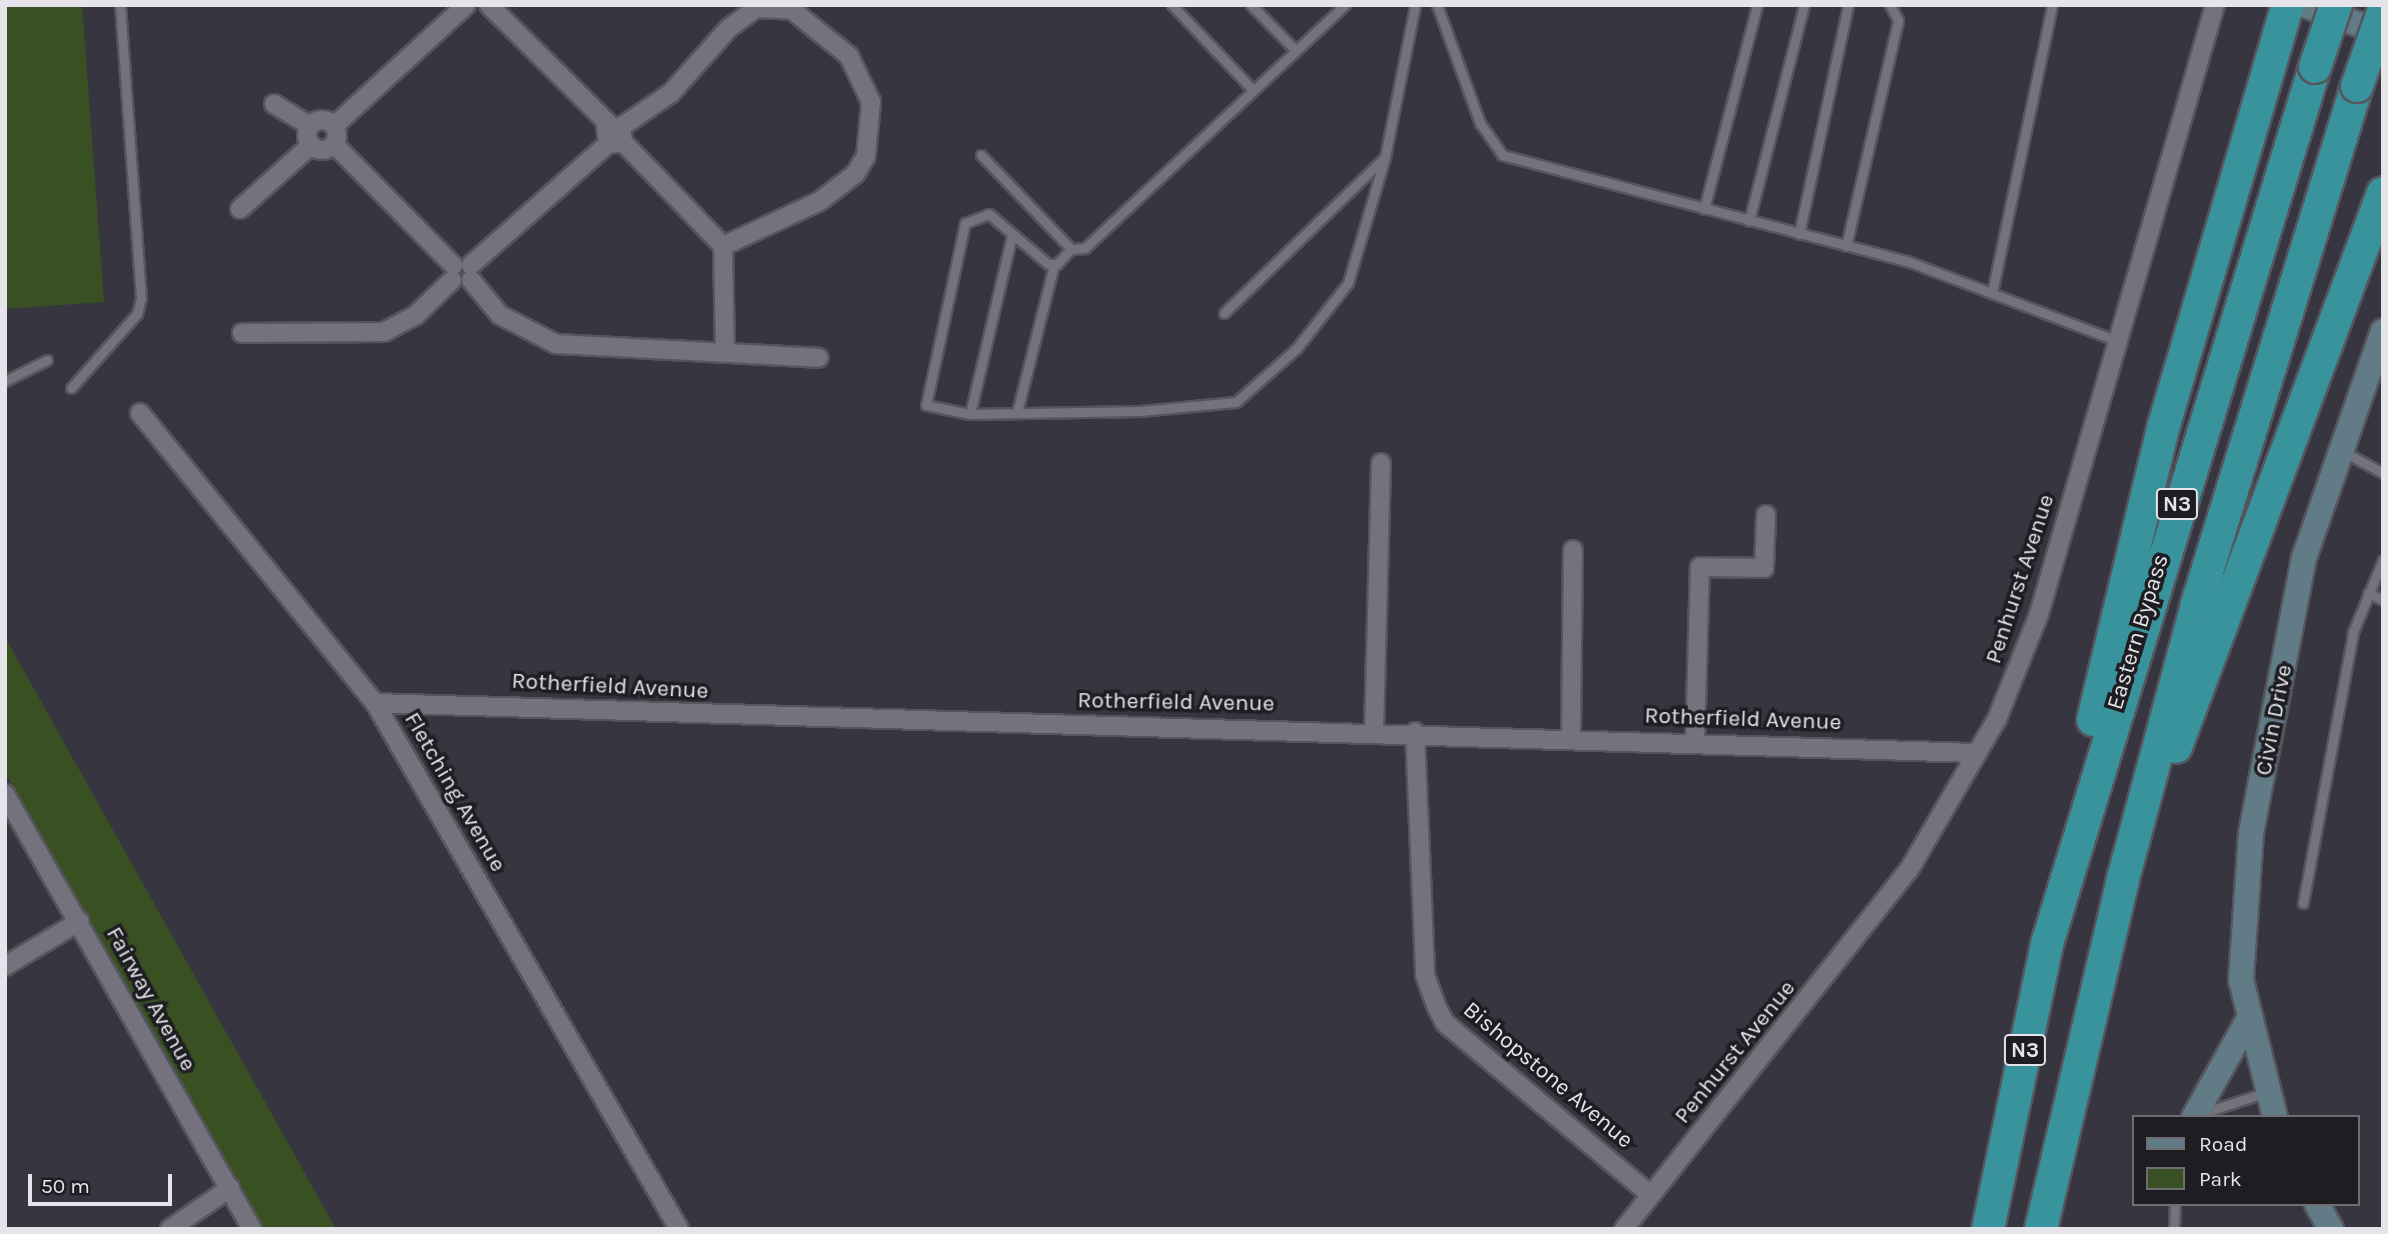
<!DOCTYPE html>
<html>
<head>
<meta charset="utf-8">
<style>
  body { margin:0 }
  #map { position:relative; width:2388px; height:1234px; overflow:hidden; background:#373640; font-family:Karla,sans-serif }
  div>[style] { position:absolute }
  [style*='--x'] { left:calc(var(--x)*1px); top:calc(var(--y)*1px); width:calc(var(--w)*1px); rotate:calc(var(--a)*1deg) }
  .green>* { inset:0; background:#395122 }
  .roads { filter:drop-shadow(2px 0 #55555d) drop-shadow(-2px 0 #55555d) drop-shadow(0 2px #55555d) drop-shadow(0 -2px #55555d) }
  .service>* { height:9px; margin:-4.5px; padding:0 4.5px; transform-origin:4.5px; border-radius:4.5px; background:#73727d }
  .minor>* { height:18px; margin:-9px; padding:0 9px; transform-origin:9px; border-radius:9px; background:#73727d }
  .minor>.ring { margin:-9px; padding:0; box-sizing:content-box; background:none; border:18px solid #73727d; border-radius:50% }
  .secondary>* { height:24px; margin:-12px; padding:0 12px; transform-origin:12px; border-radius:12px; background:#627c87 }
  .motorway>* { height:32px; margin:-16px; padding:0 16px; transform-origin:16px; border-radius:16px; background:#39939d }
  .bridges { filter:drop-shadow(2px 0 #55555d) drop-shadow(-2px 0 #55555d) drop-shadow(0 2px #55555d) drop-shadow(0 -2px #55555d) }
  .motorway-bridge>* { height:32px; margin:-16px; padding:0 16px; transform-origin:16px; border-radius:16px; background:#39939d }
  span { translate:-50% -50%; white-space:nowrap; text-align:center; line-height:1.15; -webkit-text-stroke:7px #1e1e22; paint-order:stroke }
  .shield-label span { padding:2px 5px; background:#1e1e22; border:2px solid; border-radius:5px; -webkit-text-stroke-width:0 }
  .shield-label { font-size:21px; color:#e4e4ea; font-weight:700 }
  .street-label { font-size:23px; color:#e4e4ea }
  .frame { position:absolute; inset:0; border:7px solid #e4e4ea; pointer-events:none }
  .legend { position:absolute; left:2132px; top:1115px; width:228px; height:91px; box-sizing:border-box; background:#1e1e22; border:2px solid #6d6d72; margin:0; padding:9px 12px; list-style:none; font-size:21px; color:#e4e4ea }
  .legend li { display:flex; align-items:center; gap:14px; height:35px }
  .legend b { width:35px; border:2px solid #6d6d72 }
  .scale { position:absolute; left:28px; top:1174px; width:144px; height:32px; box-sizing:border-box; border:4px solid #e4e4ea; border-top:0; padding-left:9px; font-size:21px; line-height:24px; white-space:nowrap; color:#e4e4ea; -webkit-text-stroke:5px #1e1e22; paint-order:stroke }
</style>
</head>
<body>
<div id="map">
  <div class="green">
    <i style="clip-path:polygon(5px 5px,82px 5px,104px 302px,5px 309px)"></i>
    <i style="clip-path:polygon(5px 637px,336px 1229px,264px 1229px,5px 773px)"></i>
  </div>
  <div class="roads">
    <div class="service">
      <i style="--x:1172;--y:5;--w:117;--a:46.4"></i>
      <i style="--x:1251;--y:5;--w:64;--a:45.6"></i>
      <i style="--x:1437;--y:5;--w:126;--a:70"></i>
      <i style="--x:1480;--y:123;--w:39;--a:55"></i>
      <i style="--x:1502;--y:155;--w:419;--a:14.7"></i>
      <i style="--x:1907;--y:261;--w:226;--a:20.8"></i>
      <i style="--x:981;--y:155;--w:130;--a:46.2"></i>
      <i style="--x:1071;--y:249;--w:14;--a:-4"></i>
      <i style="--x:1085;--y:248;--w:356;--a:-43.1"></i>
      <i style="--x:1704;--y:209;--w:211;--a:-75.4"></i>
      <i style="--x:1749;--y:221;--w:223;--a:-75.7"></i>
      <i style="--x:1799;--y:234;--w:234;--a:-77.9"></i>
      <i style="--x:1846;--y:246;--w:232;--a:-77"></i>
      <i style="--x:1898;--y:20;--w:17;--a:-118"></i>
      <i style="--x:1071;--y:249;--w:21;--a:133"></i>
      <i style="--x:1057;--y:264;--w:9;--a:180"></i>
      <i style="--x:1048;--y:264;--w:77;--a:-139.7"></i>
      <i style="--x:989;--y:214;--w:26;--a:159"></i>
      <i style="--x:965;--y:223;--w:186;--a:102.1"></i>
      <i style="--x:926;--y:405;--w:45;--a:11.6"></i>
      <i style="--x:970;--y:414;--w:170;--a:-1"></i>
      <i style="--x:1140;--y:411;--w:96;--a:-5.4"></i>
      <i style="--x:1236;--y:402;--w:80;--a:-41.5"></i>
      <i style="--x:1296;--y:349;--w:84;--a:-51.8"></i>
      <i style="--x:1348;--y:283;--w:131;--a:-73.6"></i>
      <i style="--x:1992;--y:293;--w:294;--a:-78.2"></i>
      <i style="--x:1224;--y:313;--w:224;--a:-44.1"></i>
      <i style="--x:1385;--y:157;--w:155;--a:-78.8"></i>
      <i style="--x:5;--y:381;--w:47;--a:-26.6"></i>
      <i style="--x:71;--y:388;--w:99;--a:-48.3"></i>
      <i style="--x:137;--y:314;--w:16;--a:-76"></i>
      <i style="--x:141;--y:298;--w:294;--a:-94.1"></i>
      <i style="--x:1017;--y:412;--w:152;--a:-75.9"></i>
      <i style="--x:970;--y:414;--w:184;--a:-76.8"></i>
      <i style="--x:2344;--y:452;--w:44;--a:28.3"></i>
      <i style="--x:2368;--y:593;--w:17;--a:25"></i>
      <i style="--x:2303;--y:903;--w:276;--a:-79.5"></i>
      <i style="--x:2353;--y:632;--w:78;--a:-67.4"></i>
      <i style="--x:2206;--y:1112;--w:61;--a:-18.1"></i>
      <i style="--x:2174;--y:1229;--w:25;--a:-88"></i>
    </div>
    <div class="minor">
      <i style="--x:489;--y:5;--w:170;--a:44.8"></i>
      <i style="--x:274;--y:104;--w:42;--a:31.4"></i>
      <i class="ring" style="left:307px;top:120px;width:12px;height:12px"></i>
      <i style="--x:334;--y:126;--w:179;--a:-42.5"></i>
      <i style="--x:621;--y:127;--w:15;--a:82"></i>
      <i style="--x:623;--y:142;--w:15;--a:172"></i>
      <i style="--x:608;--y:144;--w:16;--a:-97"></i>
      <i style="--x:606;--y:128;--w:15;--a:-4"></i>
      <i style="--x:621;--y:127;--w:60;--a:-34.2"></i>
      <i style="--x:671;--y:93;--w:87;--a:-48.3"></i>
      <i style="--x:729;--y:28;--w:34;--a:-36"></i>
      <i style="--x:757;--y:8;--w:35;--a:3"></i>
      <i style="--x:792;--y:10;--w:73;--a:38.9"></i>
      <i style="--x:849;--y:56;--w:51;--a:64.4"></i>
      <i style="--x:871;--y:102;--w:54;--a:95.3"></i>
      <i style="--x:866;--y:156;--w:21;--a:121"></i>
      <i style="--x:855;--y:174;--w:44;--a:142.4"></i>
      <i style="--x:820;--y:201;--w:107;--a:155.1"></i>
      <i style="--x:623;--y:142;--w:144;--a:46.1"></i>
      <i style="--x:723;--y:246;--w:102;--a:88.9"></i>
      <i style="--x:334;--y:144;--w:170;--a:45.5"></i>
      <i style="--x:240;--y:209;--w:96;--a:-42"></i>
      <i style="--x:471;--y:265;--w:183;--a:-41.5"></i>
      <i style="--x:471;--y:280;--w:45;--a:50.4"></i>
      <i style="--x:500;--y:315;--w:63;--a:27.4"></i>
      <i style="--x:556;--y:344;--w:263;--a:3"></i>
      <i style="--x:242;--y:333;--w:142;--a:-0.4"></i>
      <i style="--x:384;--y:332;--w:36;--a:-28"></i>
      <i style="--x:416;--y:315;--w:50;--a:-44.2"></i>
      <i style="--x:140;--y:413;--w:373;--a:51"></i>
      <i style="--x:375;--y:703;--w:608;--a:59.97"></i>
      <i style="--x:375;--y:703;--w:1601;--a:1.79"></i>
      <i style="--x:1374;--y:731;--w:268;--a:-88.5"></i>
      <i style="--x:1415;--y:732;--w:243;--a:87.6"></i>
      <i style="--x:1425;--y:975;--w:33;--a:70"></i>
      <i style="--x:1436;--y:1006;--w:19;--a:62"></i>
      <i style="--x:1445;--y:1023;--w:268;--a:39.9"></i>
      <i style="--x:1571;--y:737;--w:187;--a:-89.4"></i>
      <i style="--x:1695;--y:742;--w:175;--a:-88.4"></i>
      <i style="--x:1700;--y:567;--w:64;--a:0.9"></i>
      <i style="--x:1764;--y:568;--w:53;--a:-87.8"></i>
      <i style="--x:5;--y:794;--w:500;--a:60.41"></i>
      <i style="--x:5;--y:966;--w:87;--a:-31"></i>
      <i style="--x:170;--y:1229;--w:73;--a:-34.3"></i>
      <i style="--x:1624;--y:1229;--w:458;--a:-51.6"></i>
      <i style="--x:1909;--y:870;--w:175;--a:-59.8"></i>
      <i style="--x:1997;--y:719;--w:113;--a:-68.2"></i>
      <i style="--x:2039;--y:614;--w:634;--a:-73.88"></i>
    </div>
    <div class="secondary">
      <i style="--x:2304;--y:5;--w:84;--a:19.5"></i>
      <i style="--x:2194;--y:1117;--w:109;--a:-60.8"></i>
      <i style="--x:2275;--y:1117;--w:141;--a:-103.9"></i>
      <i style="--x:2241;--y:980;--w:147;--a:-86.1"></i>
      <i style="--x:2251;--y:833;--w:280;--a:-79.1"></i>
      <i style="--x:2304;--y:558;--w:240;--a:-70.8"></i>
      <i style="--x:2317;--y:1204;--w:29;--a:61"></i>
    </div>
    <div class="motorway">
      <i style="--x:2093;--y:720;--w:303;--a:-76.5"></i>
      <i style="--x:2164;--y:425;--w:438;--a:-73.6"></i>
      <i style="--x:2176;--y:747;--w:591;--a:-69.51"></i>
      <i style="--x:1988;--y:1229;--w:291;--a:-78.3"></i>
      <i style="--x:2047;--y:944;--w:917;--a:-73.01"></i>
      <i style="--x:2041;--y:1229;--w:359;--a:-76.8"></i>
      <i style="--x:2123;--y:879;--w:285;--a:-74.9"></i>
      <i style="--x:2197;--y:604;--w:542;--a:-72.84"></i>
    </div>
  </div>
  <div class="bridges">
    <div class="motorway-bridge">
      <i style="--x:2315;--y:67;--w:65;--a:-71.3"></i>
      <i style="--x:2357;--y:86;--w:78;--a:-70.6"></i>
    </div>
  </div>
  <div class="shield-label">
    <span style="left:2177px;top:504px">N3</span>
    <span style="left:2025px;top:1050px">N3</span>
  </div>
  <div class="street-label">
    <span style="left:2020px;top:579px;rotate:-72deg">Penhurst Avenue</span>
    <span style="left:2138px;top:632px;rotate:-73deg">Eastern Bypass</span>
    <span style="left:610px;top:686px;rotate:3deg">Rotherfield Avenue</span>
    <span style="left:1176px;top:702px;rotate:1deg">Rotherfield Avenue</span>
    <span style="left:1743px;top:719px;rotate:2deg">Rotherfield Avenue</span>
    <span style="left:2274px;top:720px;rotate:-79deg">Civin Drive</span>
    <span style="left:455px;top:792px;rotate:60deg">Fletching Avenue</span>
    <span style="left:151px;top:999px;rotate:61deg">Fairway Avenue</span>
    <span style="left:1735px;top:1052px;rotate:-51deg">Penhurst Avenue</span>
    <span style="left:1548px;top:1075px;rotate:40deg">Bishopstone Avenue</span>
  </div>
  <div class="frame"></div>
  <ul class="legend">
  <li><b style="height:9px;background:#627c87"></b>Road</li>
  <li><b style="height:19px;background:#395122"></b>Park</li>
  </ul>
  <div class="scale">50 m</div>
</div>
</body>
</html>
